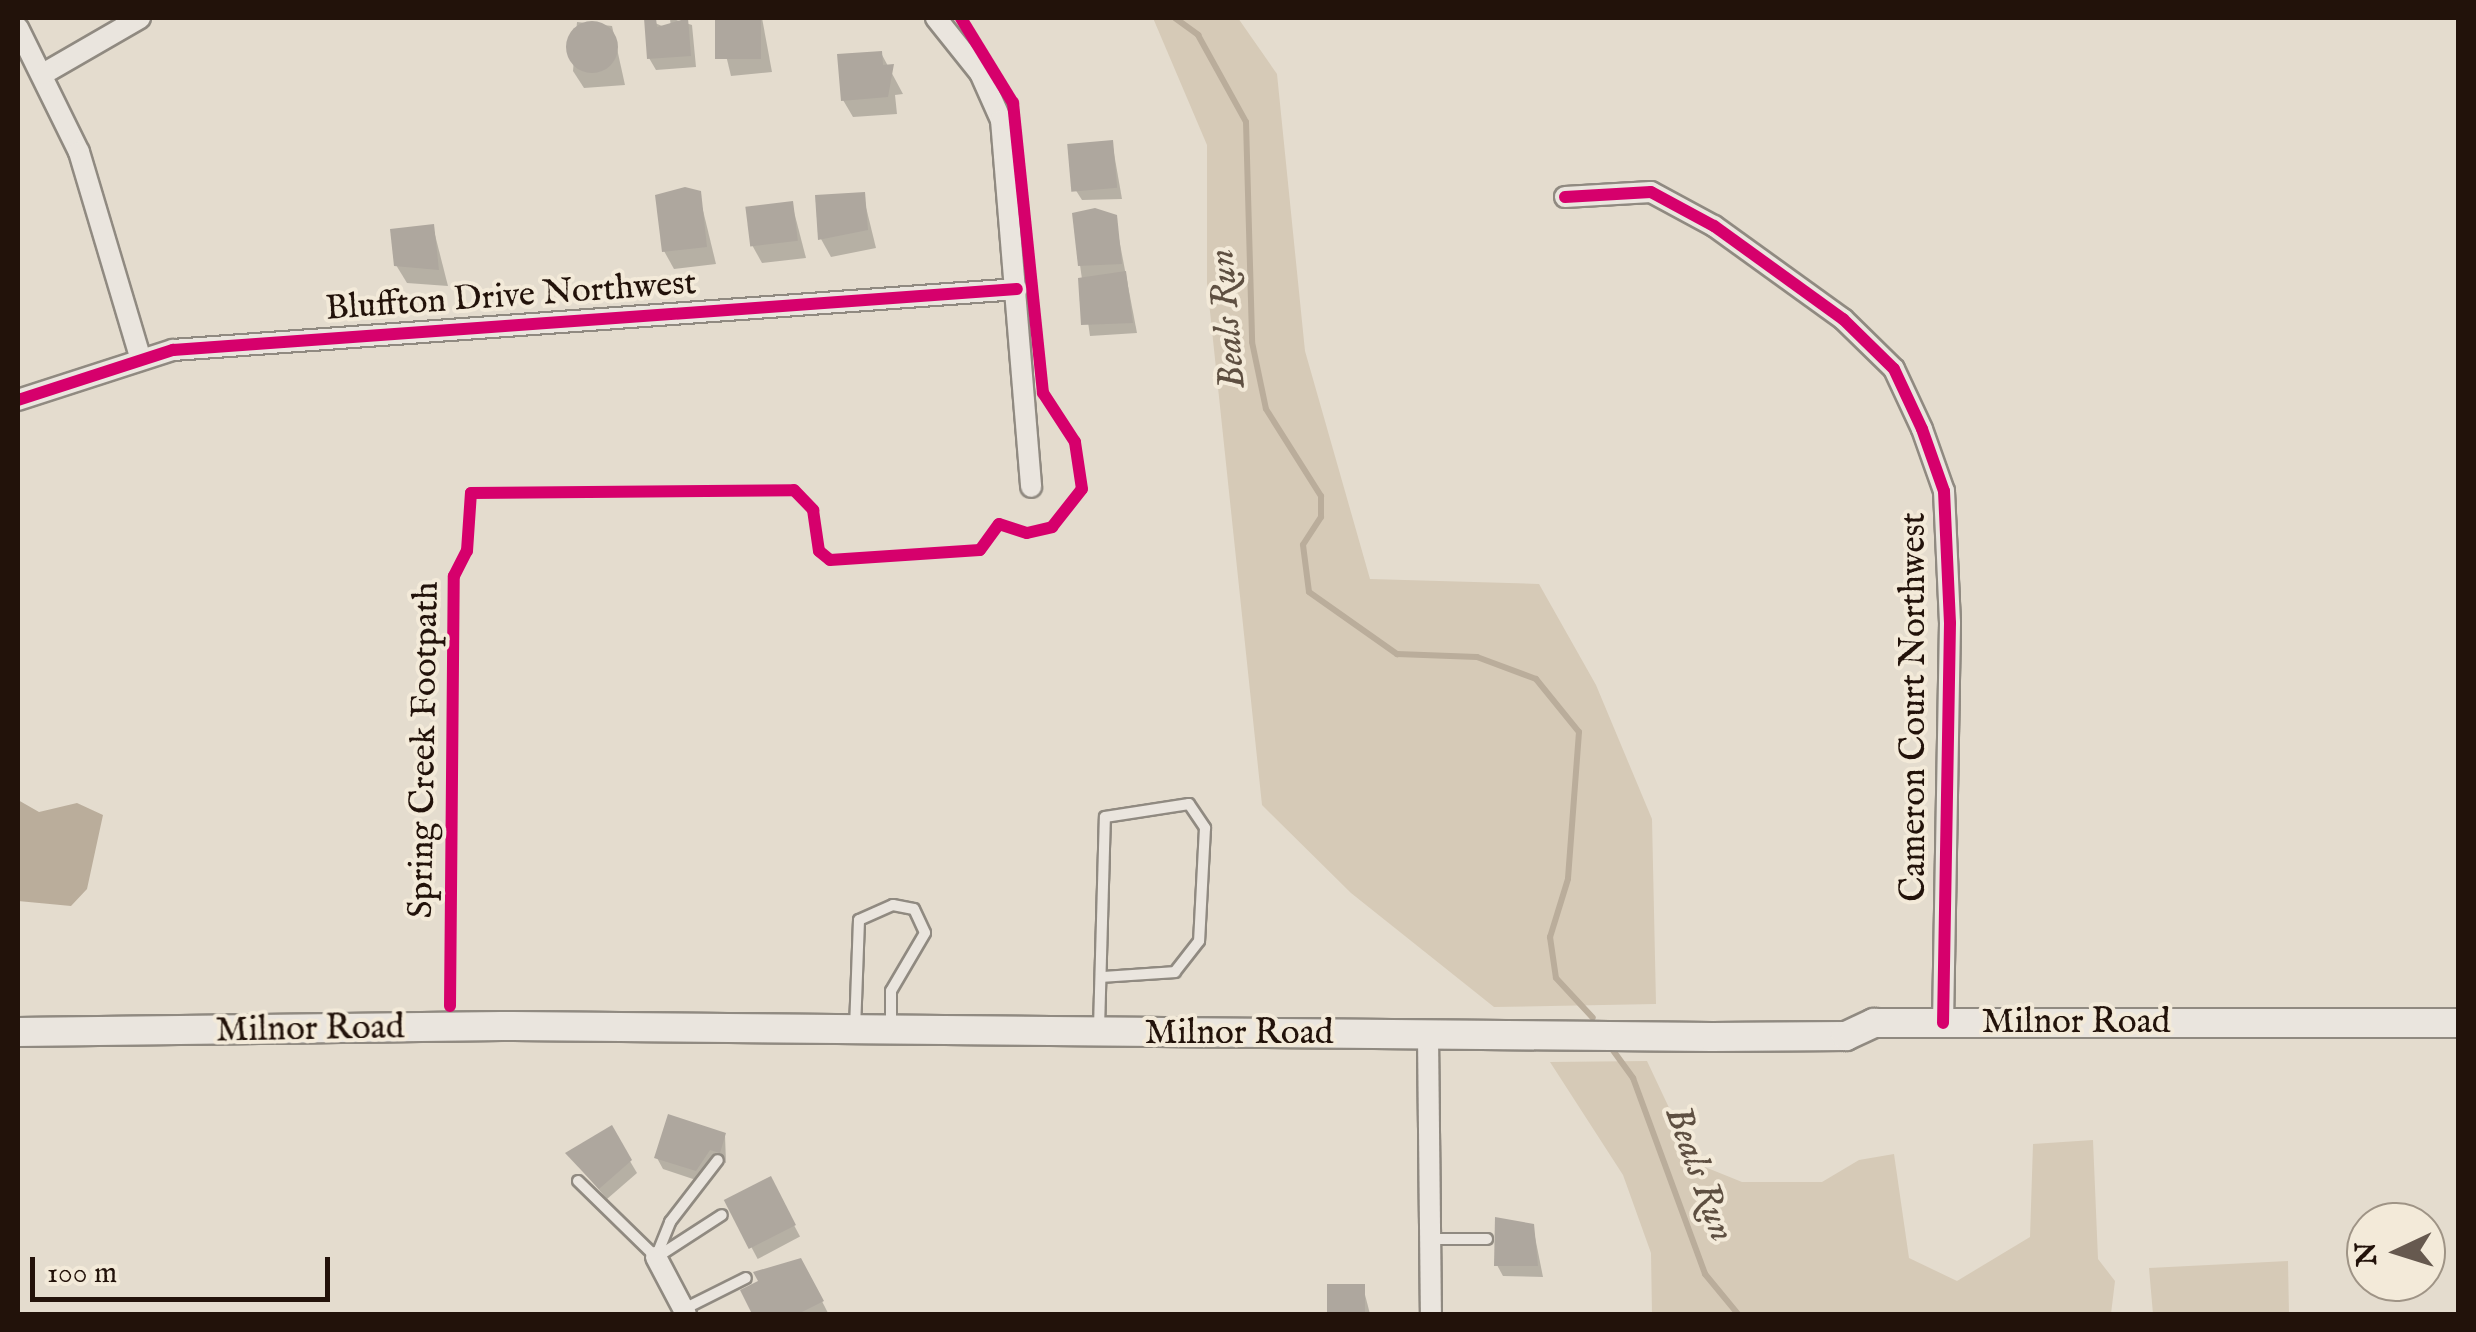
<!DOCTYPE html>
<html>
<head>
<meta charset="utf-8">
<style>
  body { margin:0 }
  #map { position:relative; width:2476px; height:1332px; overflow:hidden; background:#e4dcce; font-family:"IM FELL English",serif }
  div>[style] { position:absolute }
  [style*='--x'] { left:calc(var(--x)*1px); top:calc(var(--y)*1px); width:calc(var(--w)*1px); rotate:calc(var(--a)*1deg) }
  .green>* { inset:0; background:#d6cab7 }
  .water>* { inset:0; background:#baad9b }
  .shadow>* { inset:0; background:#0003; transform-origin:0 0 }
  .stream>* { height:6px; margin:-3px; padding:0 3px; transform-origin:3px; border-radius:3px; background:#baad9b }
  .building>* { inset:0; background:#aea79e; transform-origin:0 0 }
  .round { border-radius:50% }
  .roads { filter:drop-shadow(2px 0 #908a81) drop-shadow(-2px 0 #908a81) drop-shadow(0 2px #908a81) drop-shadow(0 -2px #908a81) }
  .lane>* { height:10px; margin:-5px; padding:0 5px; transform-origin:5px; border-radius:5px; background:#eae5de }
  .street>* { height:20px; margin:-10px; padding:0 10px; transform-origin:10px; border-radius:10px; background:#eae5de }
  .secondary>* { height:28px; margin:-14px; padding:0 14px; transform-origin:14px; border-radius:14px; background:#eae5de }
  .cycleway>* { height:12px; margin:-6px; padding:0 6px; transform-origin:6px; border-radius:6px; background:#d6006c }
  span { translate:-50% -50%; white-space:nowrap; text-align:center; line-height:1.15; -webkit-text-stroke:8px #f3ead9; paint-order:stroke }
  .street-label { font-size:35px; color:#22120a }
  .water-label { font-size:38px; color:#5e4f41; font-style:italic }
  .frame { position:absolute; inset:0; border:20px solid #22120a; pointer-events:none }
  .north { position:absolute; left:2346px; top:1202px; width:100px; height:100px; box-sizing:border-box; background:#f3ead9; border:2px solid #9f9486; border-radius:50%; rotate:266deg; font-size:28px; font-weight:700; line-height:40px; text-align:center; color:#22120a }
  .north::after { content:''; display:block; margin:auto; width:35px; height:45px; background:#66594f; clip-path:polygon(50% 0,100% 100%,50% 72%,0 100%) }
  .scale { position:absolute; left:30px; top:1257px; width:300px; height:45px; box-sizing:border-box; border:5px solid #22120a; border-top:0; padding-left:12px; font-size:30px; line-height:35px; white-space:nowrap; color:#22120a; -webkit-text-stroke:8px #f3ead9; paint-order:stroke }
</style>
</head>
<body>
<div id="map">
  <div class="green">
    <i style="clip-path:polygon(1153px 18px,1238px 18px,1277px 74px,1305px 351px,1370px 579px,1539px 584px,1596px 685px,1652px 819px,1656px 1004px,1494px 1007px,1351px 893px,1262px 805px,1207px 283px,1207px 145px)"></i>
    <i style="clip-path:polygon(1647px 1061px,1695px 1163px,1742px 1182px,1822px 1182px,1859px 1160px,1894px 1154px,1909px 1258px,1957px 1281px,2030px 1237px,2033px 1144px,2093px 1140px,2098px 1259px,2115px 1281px,2111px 1314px,1652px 1314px,1651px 1253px,1623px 1175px,1550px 1062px)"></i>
    <i style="clip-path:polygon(2288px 1261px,2289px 1314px,2153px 1314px,2149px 1268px)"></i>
  </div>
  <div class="water">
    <i style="clip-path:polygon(18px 800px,39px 812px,77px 803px,103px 815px,87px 889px,71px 906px,18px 901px)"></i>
  </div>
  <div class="shadow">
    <i style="clip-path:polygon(670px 18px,692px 25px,696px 67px,656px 70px,649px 58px,646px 19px,671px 30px)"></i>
    <i style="clip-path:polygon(717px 18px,762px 18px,772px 72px,731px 76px)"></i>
    <i style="clip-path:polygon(577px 22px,612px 26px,625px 85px,584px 88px,573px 71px)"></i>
    <i style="clip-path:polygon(881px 53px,903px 94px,895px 95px,897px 114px,853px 117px,843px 100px)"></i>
    <i style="clip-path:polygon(1112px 142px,1122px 199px,1082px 200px,1075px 189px)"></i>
    <i style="clip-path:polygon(699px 194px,716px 264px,674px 269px,664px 251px)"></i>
    <i style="clip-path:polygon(863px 195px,876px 248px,831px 257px,821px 239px)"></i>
    <i style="clip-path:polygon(792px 204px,806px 258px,762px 263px,752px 245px)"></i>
    <i style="clip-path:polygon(1115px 218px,1137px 333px,1090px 336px,1080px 265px)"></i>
    <i style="clip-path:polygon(433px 227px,448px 286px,407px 283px,396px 265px)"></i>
    <i style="clip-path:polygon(611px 1129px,637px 1173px,607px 1199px,568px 1154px)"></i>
    <i style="clip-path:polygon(725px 1135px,726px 1163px,716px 1160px,702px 1182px,663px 1169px,657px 1158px)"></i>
    <i style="left:770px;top:1180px;width:64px;height:48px;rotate:62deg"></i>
    <i style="clip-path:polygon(1533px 1227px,1543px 1277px,1503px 1276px,1497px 1265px)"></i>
    <i style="clip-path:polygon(807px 1272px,828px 1313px,760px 1314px,750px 1302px)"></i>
    <i style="clip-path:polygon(1330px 1287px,1363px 1287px,1370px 1314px,1329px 1314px)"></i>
  </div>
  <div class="stream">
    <i style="--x:1175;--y:18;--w:29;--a:36"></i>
    <i style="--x:1198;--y:35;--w:99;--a:61.1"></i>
    <i style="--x:1246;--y:122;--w:220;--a:88.4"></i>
    <i style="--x:1252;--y:342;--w:68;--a:78.2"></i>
    <i style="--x:1266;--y:409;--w:103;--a:57.7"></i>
    <i style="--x:1321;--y:496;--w:21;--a:90"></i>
    <i style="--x:1321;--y:517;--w:33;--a:123"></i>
    <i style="--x:1303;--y:545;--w:47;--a:82.7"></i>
    <i style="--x:1309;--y:592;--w:108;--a:35.2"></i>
    <i style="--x:1397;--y:654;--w:80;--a:2.1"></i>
    <i style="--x:1477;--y:657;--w:63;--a:20.4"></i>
    <i style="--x:1536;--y:679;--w:68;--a:50.9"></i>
    <i style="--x:1579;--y:732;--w:147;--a:94.3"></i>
    <i style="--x:1568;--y:879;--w:61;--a:107.2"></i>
    <i style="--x:1550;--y:937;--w:41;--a:81.7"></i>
    <i style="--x:1556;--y:978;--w:54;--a:47.2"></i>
    <i style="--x:1612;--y:1049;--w:36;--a:54"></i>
    <i style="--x:1633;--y:1078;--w:209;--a:69.8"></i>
    <i style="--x:1705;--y:1274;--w:52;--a:50.5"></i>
  </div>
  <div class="building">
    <i style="clip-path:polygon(644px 18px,656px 18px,657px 27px,688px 18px,691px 56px,647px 59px)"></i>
    <i style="left:715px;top:18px;width:46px;height:41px"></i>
    <i class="round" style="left:566px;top:21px;width:52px;height:52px"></i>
    <i style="clip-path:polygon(882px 51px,883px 65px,894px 64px,888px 97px,841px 101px,837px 54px)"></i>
    <i style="left:1113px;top:140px;width:48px;height:46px;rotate:85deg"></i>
    <i style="clip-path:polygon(685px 187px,701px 191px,707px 247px,662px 252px,655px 195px)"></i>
    <i style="clip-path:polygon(865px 192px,868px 230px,818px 240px,815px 195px)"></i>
    <i style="left:793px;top:201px;width:40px;height:48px;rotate:83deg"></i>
    <i style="clip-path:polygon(1095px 208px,1117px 215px,1122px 264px,1078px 266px,1072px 213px)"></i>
    <i style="clip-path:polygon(434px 224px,439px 270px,394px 266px,390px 229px)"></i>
    <i style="clip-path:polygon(1126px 271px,1133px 323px,1081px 325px,1078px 278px)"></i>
    <i style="clip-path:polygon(668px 1114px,726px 1133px,720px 1153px,710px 1150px,696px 1171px,654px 1158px)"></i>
    <i style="clip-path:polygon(612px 1125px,632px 1160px,599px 1189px,565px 1153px)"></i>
    <i style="left:771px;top:1176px;width:55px;height:53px;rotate:63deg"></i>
    <i style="clip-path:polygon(1495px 1217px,1534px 1224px,1538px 1266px,1494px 1266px)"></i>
    <i style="clip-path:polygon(801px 1258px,824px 1301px,798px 1314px,751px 1312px,740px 1290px,758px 1281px,753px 1272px)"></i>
    <i style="left:1327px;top:1284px;width:38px;height:30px"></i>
  </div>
  <div class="roads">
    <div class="lane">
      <i style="--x:1099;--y:1028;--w:211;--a:-88.4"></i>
      <i style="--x:1105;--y:817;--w:85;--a:-8.8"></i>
      <i style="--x:1189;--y:804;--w:29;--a:56"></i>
      <i style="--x:1205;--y:828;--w:113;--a:93"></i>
      <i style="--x:1199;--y:941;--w:39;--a:128"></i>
      <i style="--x:1175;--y:972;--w:74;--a:176.1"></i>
      <i style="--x:855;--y:1029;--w:109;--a:-87.9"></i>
      <i style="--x:859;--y:920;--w:37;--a:-24"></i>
      <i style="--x:893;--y:905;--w:21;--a:11"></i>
      <i style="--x:914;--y:909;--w:26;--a:65"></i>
      <i style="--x:925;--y:933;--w:67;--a:120.4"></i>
      <i style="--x:891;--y:991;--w:38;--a:90"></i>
      <i style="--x:578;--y:1181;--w:109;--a:44.3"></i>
      <i style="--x:1431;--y:1239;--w:56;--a:0"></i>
      <i style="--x:656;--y:1257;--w:38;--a:-68"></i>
      <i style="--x:670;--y:1222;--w:78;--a:-52.3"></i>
      <i style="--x:657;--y:1257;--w:77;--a:-32.9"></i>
      <i style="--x:684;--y:1309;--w:69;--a:-26.6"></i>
    </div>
    <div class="street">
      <i style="--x:936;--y:18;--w:70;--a:51.3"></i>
      <i style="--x:980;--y:73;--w:51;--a:65.9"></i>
      <i style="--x:1001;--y:120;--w:368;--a:85.3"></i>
      <i style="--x:18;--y:28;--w:138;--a:63.8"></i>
      <i style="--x:79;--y:152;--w:213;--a:73.4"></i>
      <i style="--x:43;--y:74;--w:112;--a:-30"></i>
      <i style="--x:1565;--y:197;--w:86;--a:-3.3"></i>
      <i style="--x:1651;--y:192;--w:72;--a:28.4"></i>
      <i style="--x:1714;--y:226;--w:159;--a:35.8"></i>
      <i style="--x:1843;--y:319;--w:71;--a:44.4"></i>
      <i style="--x:1894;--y:369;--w:66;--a:65"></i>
      <i style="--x:1922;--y:429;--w:66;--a:70.5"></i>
      <i style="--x:1944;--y:491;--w:132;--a:87.4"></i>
      <i style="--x:1950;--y:623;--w:400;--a:91"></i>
      <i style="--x:18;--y:400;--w:163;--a:-17.9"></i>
      <i style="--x:173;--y:350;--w:846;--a:-4.13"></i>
      <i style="--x:1428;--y:1035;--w:279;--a:89.4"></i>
      <i style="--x:656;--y:1257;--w:64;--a:62.2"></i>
    </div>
    <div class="secondary">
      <i style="--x:18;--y:1032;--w:484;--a:-0.7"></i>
      <i style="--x:502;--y:1026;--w:1210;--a:0.52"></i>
      <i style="--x:1712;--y:1037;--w:134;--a:-0.4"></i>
      <i style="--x:1846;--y:1036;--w:31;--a:-25"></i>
      <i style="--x:1874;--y:1023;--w:584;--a:0"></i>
    </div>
  </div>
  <div class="cycleway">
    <i style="--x:1565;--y:197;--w:86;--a:-3.3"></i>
    <i style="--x:1651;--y:192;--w:72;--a:28.4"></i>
    <i style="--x:1714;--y:226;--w:159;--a:35.8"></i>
    <i style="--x:1843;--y:319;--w:71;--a:44.4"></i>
    <i style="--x:1894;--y:369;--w:66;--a:65"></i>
    <i style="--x:1922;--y:429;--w:66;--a:70.5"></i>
    <i style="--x:1944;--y:491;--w:132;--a:87.4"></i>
    <i style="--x:1950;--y:623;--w:400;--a:91"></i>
    <i style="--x:18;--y:400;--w:163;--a:-17.9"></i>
    <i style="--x:173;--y:350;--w:846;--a:-4.13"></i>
    <i style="--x:450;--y:1006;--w:430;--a:-89.5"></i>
    <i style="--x:454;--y:576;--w:28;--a:-63"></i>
    <i style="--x:467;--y:551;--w:58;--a:-86.1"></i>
    <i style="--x:471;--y:493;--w:323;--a:-0.5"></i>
    <i style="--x:794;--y:490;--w:28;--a:46"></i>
    <i style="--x:813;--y:510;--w:41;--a:81.7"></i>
    <i style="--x:819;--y:551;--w:14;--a:39"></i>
    <i style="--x:830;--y:560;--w:150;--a:-3.8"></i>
    <i style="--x:980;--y:550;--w:32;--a:-54"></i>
    <i style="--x:999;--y:524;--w:29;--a:18"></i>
    <i style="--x:1027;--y:533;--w:26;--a:-13"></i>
    <i style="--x:1052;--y:527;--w:48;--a:-51.7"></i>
    <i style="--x:1082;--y:489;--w:48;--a:-98.5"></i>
    <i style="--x:1075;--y:442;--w:59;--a:-123.1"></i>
    <i style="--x:1043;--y:393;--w:292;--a:-95.9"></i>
    <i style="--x:1013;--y:103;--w:100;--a:-121.5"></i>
  </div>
  <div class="street-label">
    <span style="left:511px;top:297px;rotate:-4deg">Bluffton Drive Northwest</span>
    <span style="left:1915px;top:707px;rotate:-90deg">Cameron Court Northwest</span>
    <span style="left:425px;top:750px;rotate:-89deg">Spring Creek Footpath</span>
    <span style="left:2076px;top:1023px">Milnor Road</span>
    <span style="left:310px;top:1030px;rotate:-1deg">Milnor Road</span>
    <span style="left:1239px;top:1034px">Milnor Road</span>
  </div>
  <div class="water-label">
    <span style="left:1229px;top:319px;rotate:-95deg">Beals Run</span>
    <span style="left:1698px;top:1174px;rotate:70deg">Beals Run</span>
  </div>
  <div class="frame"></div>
  <div class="north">N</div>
  <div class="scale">100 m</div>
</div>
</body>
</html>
